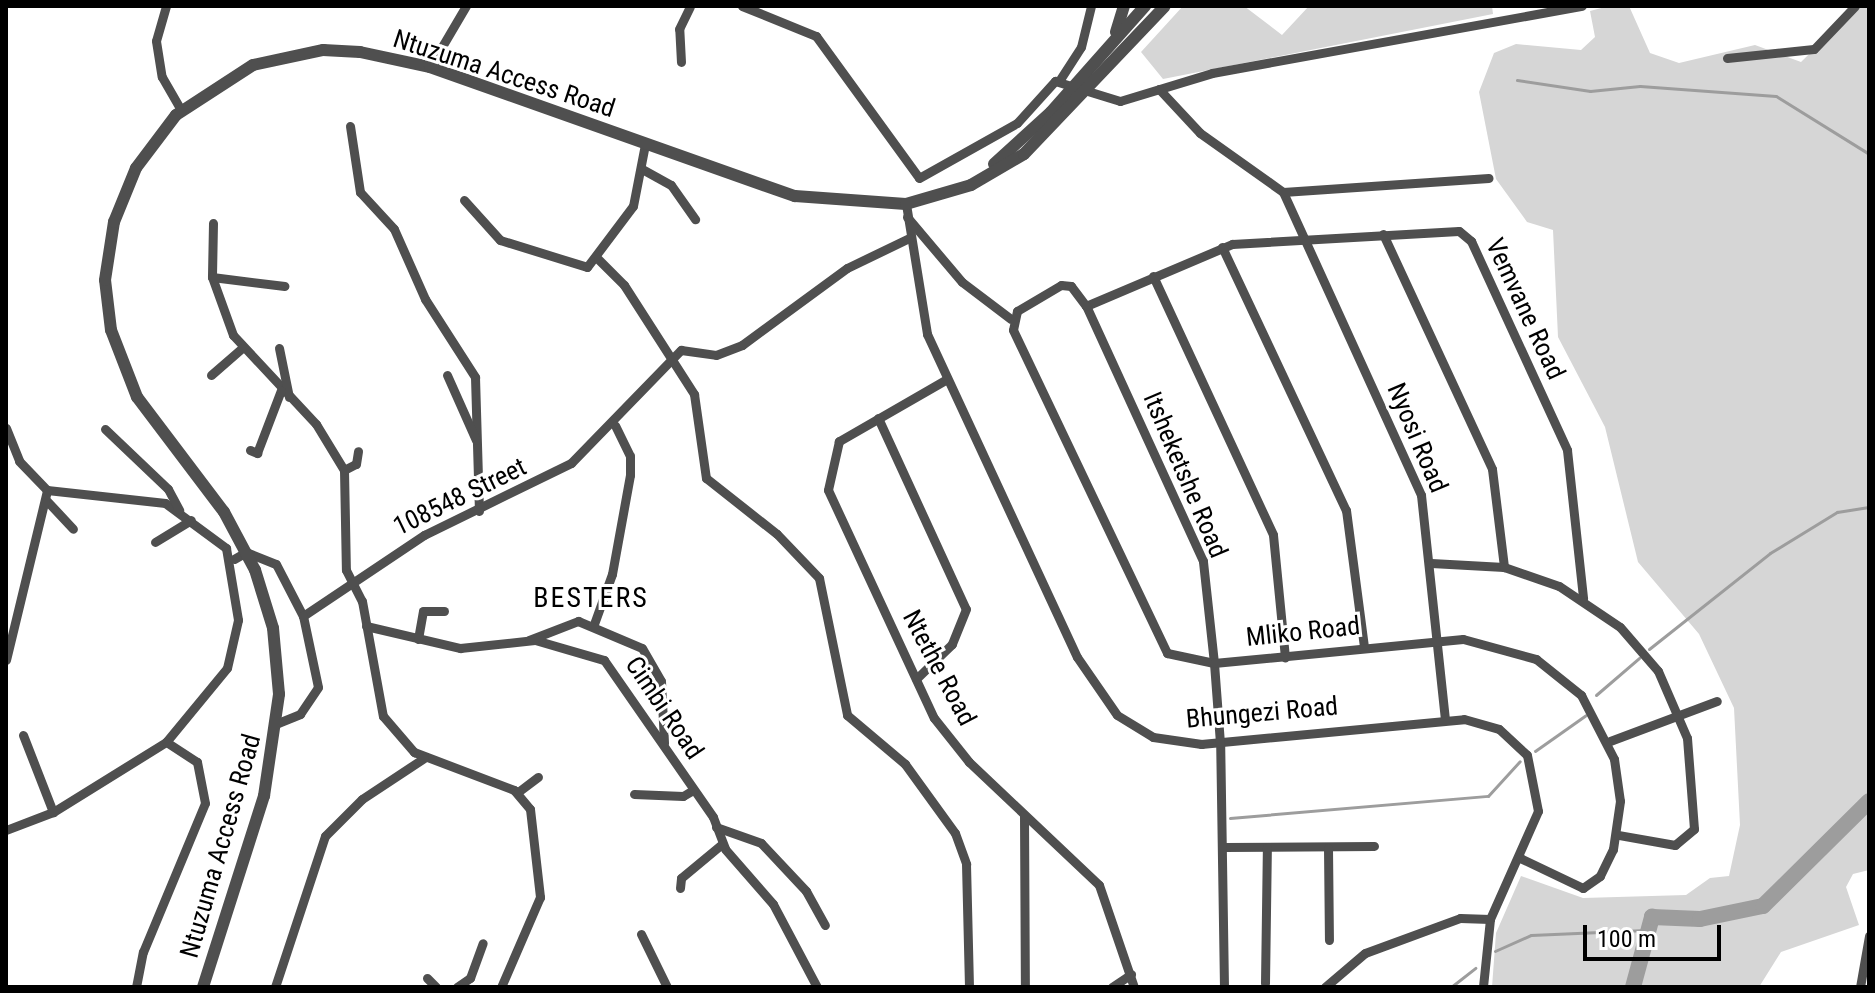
<!DOCTYPE html>
<html>
<head>
<meta charset="utf-8">
<style>
  body { margin:0 }
  #map { position:relative; width:1875px; height:993px; overflow:hidden; background:#fff; font-family:"Roboto Condensed",sans-serif }
  div>[style] { position:absolute }
  [style*='--x'] { left:calc(var(--x)*1px); top:calc(var(--y)*1px); width:calc(var(--w)*1px); rotate:calc(var(--a)*1deg) }
  .green>* { inset:0; background:#d6d6d6 }
  .stream>* { height:3px; margin:-1.5px; padding:0 1.5px; transform-origin:1.5px; border-radius:1.5px; background:#9d9d9d }
  .river>* { height:16px; margin:-8px; padding:0 8px; transform-origin:8px; border-radius:8px; background:#9d9d9d }
  .minor>* { height:9px; margin:-4.5px; padding:0 4.5px; transform-origin:4.5px; border-radius:4.5px; background:#4f4f4f }
  .tertiary>* { height:12px; margin:-6px; padding:0 6px; transform-origin:6px; border-radius:6px; background:#4f4f4f }
  span { translate:-50% -50%; white-space:nowrap; text-align:center; line-height:1.15; -webkit-text-stroke:6px #fff; paint-order:stroke }
  .street-label { font-size:26px; color:#000 }
  .neighbourhood-label { font-size:28px; color:#000; letter-spacing:2px }
  .frame { position:absolute; inset:0; border:8px solid #000; pointer-events:none }
  .scale { position:absolute; left:1583px; top:925px; width:138px; height:36px; box-sizing:border-box; border:4px solid #000; border-top:0; padding-left:10px; font-size:24px; line-height:28px; white-space:nowrap; color:#000; -webkit-text-stroke:6px #fff; paint-order:stroke }
</style>
</head>
<body>
<div id="map">
  <div class="green">
    <i style="clip-path:polygon(1183px 6px,1244px 6px,1282px 35px,1309px 6px,1492px 6px,1493px 14px,1163px 79px,1141px 52px)"></i>
    <i style="clip-path:polygon(1609px 6px,1629px 6px,1650px 53px,1679px 63px,1755px 45px,1801px 62px,1858px 6px,1869px 7px,1869px 870px,1853px 874px,1846px 887px,1859px 925px,1781px 952px,1759px 987px,1492px 987px,1496px 933px,1521px 876px,1583px 898px,1686px 895px,1710px 878px,1729px 876px,1740px 825px,1734px 708px,1699px 634px,1638px 562px,1605px 427px,1558px 337px,1553px 230px,1527px 222px,1496px 179px,1479px 92px,1494px 53px,1516px 44px,1581px 50px,1595px 37px,1590px 11px)"></i>
  </div>
  <div class="stream">
    <i style="--x:1517;--y:80;--w:74;--a:8.6"></i>
    <i style="--x:1590;--y:91;--w:50;--a:-5.7"></i>
    <i style="--x:1640;--y:86;--w:136;--a:4.2"></i>
    <i style="--x:1776;--y:96;--w:110;--a:31.9"></i>
    <i style="--x:1649;--y:649;--w:154;--a:-38.4"></i>
    <i style="--x:1770;--y:553;--w:79;--a:-31.5"></i>
    <i style="--x:1837;--y:512;--w:32;--a:-9"></i>
    <i style="--x:1596;--y:695;--w:57;--a:-40.7"></i>
    <i style="--x:1535;--y:751;--w:62;--a:-35.2"></i>
    <i style="--x:1230;--y:818;--w:259;--a:-4.9"></i>
    <i style="--x:1488;--y:796;--w:47;--a:-47.6"></i>
    <i style="--x:1495;--y:951;--w:39;--a:-24"></i>
    <i style="--x:1531;--y:935;--w:115;--a:-2.5"></i>
    <i style="--x:1451;--y:987;--w:31;--a:-38"></i>
  </div>
  <div class="river">
    <i style="--x:1633;--y:987;--w:73;--a:-74.8"></i>
    <i style="--x:1652;--y:917;--w:48;--a:2.4"></i>
    <i style="--x:1700;--y:919;--w:64;--a:-11.7"></i>
    <i style="--x:1763;--y:906;--w:149;--a:-44.7"></i>
  </div>
  <div class="minor">
    <i style="--x:166;--y:6;--w:36;--a:106"></i>
    <i style="--x:156;--y:41;--w:36;--a:81"></i>
    <i style="--x:162;--y:77;--w:38;--a:60"></i>
    <i style="--x:742;--y:6;--w:80;--a:22.1"></i>
    <i style="--x:816;--y:36;--w:175;--a:54"></i>
    <i style="--x:919;--y:178;--w:112;--a:-29.3"></i>
    <i style="--x:1017;--y:123;--w:57;--a:-47.9"></i>
    <i style="--x:1055;--y:81;--w:68;--a:17.1"></i>
    <i style="--x:1120;--y:101;--w:96;--a:-16.9"></i>
    <i style="--x:1212;--y:73;--w:376;--a:-10.3"></i>
    <i style="--x:1727;--y:58;--w:87;--a:-5.9"></i>
    <i style="--x:1814;--y:49;--w:59;--a:-46.4"></i>
    <i style="--x:681;--y:62;--w:33;--a:-93"></i>
    <i style="--x:679;--y:29;--w:25;--a:-64"></i>
    <i style="--x:430;--y:67;--w:71;--a:-59.5"></i>
    <i style="--x:1059;--y:81;--w:40;--a:-57.1"></i>
    <i style="--x:1081;--y:47;--w:42;--a:-76.3"></i>
    <i style="--x:1159;--y:89;--w:60;--a:47"></i>
    <i style="--x:1200;--y:133;--w:102;--a:35.4"></i>
    <i style="--x:350;--y:126;--w:67;--a:81.4"></i>
    <i style="--x:360;--y:192;--w:50;--a:47.4"></i>
    <i style="--x:394;--y:229;--w:77;--a:66.1"></i>
    <i style="--x:425;--y:299;--w:93;--a:57.3"></i>
    <i style="--x:475;--y:377;--w:134;--a:88.3"></i>
    <i style="--x:642;--y:169;--w:33;--a:29"></i>
    <i style="--x:671;--y:185;--w:42;--a:54.8"></i>
    <i style="--x:1283;--y:192;--w:333;--a:65.5"></i>
    <i style="--x:1421;--y:495;--w:225;--a:83.9"></i>
    <i style="--x:1283;--y:192;--w:206;--a:-3.9"></i>
    <i style="--x:464;--y:200;--w:54;--a:48"></i>
    <i style="--x:500;--y:240;--w:91;--a:17.2"></i>
    <i style="--x:587;--y:267;--w:76;--a:-53"></i>
    <i style="--x:633;--y:206;--w:63;--a:-79"></i>
    <i style="--x:906;--y:204;--w:132;--a:80.8"></i>
    <i style="--x:927;--y:334;--w:356;--a:65.1"></i>
    <i style="--x:1077;--y:657;--w:70;--a:55.4"></i>
    <i style="--x:1117;--y:715;--w:42;--a:31.4"></i>
    <i style="--x:1153;--y:737;--w:49;--a:8.3"></i>
    <i style="--x:1201;--y:744;--w:264;--a:-5.4"></i>
    <i style="--x:1464;--y:719;--w:36;--a:16"></i>
    <i style="--x:1499;--y:729;--w:38;--a:43"></i>
    <i style="--x:1527;--y:755;--w:57;--a:78.9"></i>
    <i style="--x:1538;--y:811;--w:118;--a:114"></i>
    <i style="--x:1490;--y:919;--w:68;--a:95.9"></i>
    <i style="--x:907;--y:217;--w:85;--a:49.8"></i>
    <i style="--x:962;--y:282;--w:61;--a:37.1"></i>
    <i style="--x:213;--y:223;--w:54;--a:91.1"></i>
    <i style="--x:212;--y:277;--w:62;--a:70.1"></i>
    <i style="--x:233;--y:335;--w:122;--a:47"></i>
    <i style="--x:316;--y:424;--w:54;--a:58.7"></i>
    <i style="--x:344;--y:470;--w:100;--a:88.9"></i>
    <i style="--x:346;--y:570;--w:35;--a:63"></i>
    <i style="--x:362;--y:601;--w:117;--a:79.7"></i>
    <i style="--x:383;--y:716;--w:48;--a:49.3"></i>
    <i style="--x:414;--y:752;--w:107;--a:20.8"></i>
    <i style="--x:514;--y:790;--w:25;--a:50"></i>
    <i style="--x:530;--y:809;--w:89;--a:83.5"></i>
    <i style="--x:540;--y:897;--w:98;--a:113.4"></i>
    <i style="--x:1383;--y:234;--w:259;--a:65.1"></i>
    <i style="--x:1492;--y:469;--w:99;--a:83"></i>
    <i style="--x:1222;--y:247;--w:291;--a:64.8"></i>
    <i style="--x:1346;--y:510;--w:138;--a:82.5"></i>
    <i style="--x:598;--y:259;--w:37;--a:45"></i>
    <i style="--x:624;--y:285;--w:130;--a:57.3"></i>
    <i style="--x:694;--y:394;--w:85;--a:81.9"></i>
    <i style="--x:706;--y:478;--w:90;--a:38.3"></i>
    <i style="--x:777;--y:534;--w:61;--a:46.3"></i>
    <i style="--x:819;--y:578;--w:140;--a:78.4"></i>
    <i style="--x:847;--y:715;--w:76;--a:40.2"></i>
    <i style="--x:905;--y:764;--w:85;--a:54.1"></i>
    <i style="--x:955;--y:833;--w:33;--a:70"></i>
    <i style="--x:966;--y:864;--w:123;--a:88.6"></i>
    <i style="--x:1153;--y:276;--w:285;--a:65.1"></i>
    <i style="--x:1273;--y:535;--w:123;--a:84.4"></i>
    <i style="--x:212;--y:277;--w:73;--a:7.1"></i>
    <i style="--x:1086;--y:306;--w:159;--a:-23"></i>
    <i style="--x:1232;--y:244;--w:227;--a:-3.3"></i>
    <i style="--x:1459;--y:231;--w:16;--a:40"></i>
    <i style="--x:1471;--y:241;--w:230;--a:65.3"></i>
    <i style="--x:1567;--y:450;--w:149;--a:83.8"></i>
    <i style="--x:279;--y:348;--w:50;--a:78.5"></i>
    <i style="--x:211;--y:375;--w:41;--a:-41.1"></i>
    <i style="--x:447;--y:375;--w:71;--a:66"></i>
    <i style="--x:947;--y:379;--w:125;--a:150.1"></i>
    <i style="--x:839;--y:441;--w:50;--a:102.7"></i>
    <i style="--x:828;--y:490;--w:251;--a:65.1"></i>
    <i style="--x:934;--y:718;--w:56;--a:51.5"></i>
    <i style="--x:969;--y:762;--w:179;--a:43.4"></i>
    <i style="--x:1099;--y:885;--w:108;--a:71.1"></i>
    <i style="--x:878;--y:418;--w:210;--a:65.3"></i>
    <i style="--x:966;--y:609;--w:38;--a:112"></i>
    <i style="--x:952;--y:644;--w:50;--a:135.8"></i>
    <i style="--x:6;--y:428;--w:35;--a:68"></i>
    <i style="--x:19;--y:461;--w:40;--a:46"></i>
    <i style="--x:47;--y:490;--w:119;--a:6.3"></i>
    <i style="--x:165;--y:503;--w:76;--a:36.4"></i>
    <i style="--x:226;--y:548;--w:73;--a:80.5"></i>
    <i style="--x:238;--y:620;--w:49;--a:102.9"></i>
    <i style="--x:227;--y:668;--w:96;--a:129.5"></i>
    <i style="--x:166;--y:742;--w:133;--a:148.2"></i>
    <i style="--x:53;--y:812;--w:50;--a:159"></i>
    <i style="--x:105;--y:429;--w:87;--a:43.6"></i>
    <i style="--x:168;--y:489;--w:24;--a:62"></i>
    <i style="--x:250;--y:450;--w:8;--a:23"></i>
    <i style="--x:257;--y:453;--w:67;--a:-69.1"></i>
    <i style="--x:344;--y:470;--w:13;--a:-27"></i>
    <i style="--x:356;--y:464;--w:13;--a:-81"></i>
    <i style="--x:47;--y:501;--w:38;--a:47"></i>
    <i style="--x:155;--y:542;--w:42;--a:-31.4"></i>
    <i style="--x:234;--y:559;--w:14;--a:-30"></i>
    <i style="--x:246;--y:552;--w:32;--a:22"></i>
    <i style="--x:276;--y:564;--w:59;--a:62.6"></i>
    <i style="--x:303;--y:616;--w:146;--a:-33.8"></i>
    <i style="--x:424;--y:535;--w:164;--a:-26.1"></i>
    <i style="--x:571;--y:463;--w:158;--a:-45.8"></i>
    <i style="--x:681;--y:350;--w:35;--a:8"></i>
    <i style="--x:716;--y:355;--w:28;--a:-21"></i>
    <i style="--x:742;--y:345;--w:130;--a:-36.3"></i>
    <i style="--x:847;--y:268;--w:69;--a:-25.8"></i>
    <i style="--x:1431;--y:563;--w:73;--a:3.1"></i>
    <i style="--x:1504;--y:567;--w:58;--a:19.1"></i>
    <i style="--x:1559;--y:586;--w:73;--a:33.9"></i>
    <i style="--x:1620;--y:627;--w:58;--a:49.2"></i>
    <i style="--x:1658;--y:671;--w:73;--a:66.6"></i>
    <i style="--x:1687;--y:738;--w:91;--a:85.6"></i>
    <i style="--x:1694;--y:829;--w:25;--a:140"></i>
    <i style="--x:1675;--y:845;--w:58;--a:-170"></i>
    <i style="--x:594;--y:624;--w:53;--a:-70.2"></i>
    <i style="--x:612;--y:574;--w:101;--a:-79.7"></i>
    <i style="--x:630;--y:475;--w:19;--a:-90"></i>
    <i style="--x:630;--y:456;--w:34;--a:-116"></i>
    <i style="--x:366;--y:626;--w:97;--a:13.2"></i>
    <i style="--x:460;--y:648;--w:75;--a:-6.1"></i>
    <i style="--x:535;--y:640;--w:72;--a:16.2"></i>
    <i style="--x:604;--y:660;--w:191;--a:55.2"></i>
    <i style="--x:713;--y:817;--w:34;--a:69"></i>
    <i style="--x:725;--y:849;--w:73;--a:48.9"></i>
    <i style="--x:773;--y:904;--w:94;--a:62.1"></i>
    <i style="--x:418;--y:639;--w:28;--a:-80"></i>
    <i style="--x:423;--y:611;--w:21;--a:0"></i>
    <i style="--x:529;--y:640;--w:53;--a:-21.2"></i>
    <i style="--x:578;--y:621;--w:69;--a:22.9"></i>
    <i style="--x:642;--y:648;--w:38;--a:60"></i>
    <i style="--x:661;--y:681;--w:62;--a:87.2"></i>
    <i style="--x:6;--y:660;--w:175;--a:-76.4"></i>
    <i style="--x:278;--y:723;--w:24;--a:-22"></i>
    <i style="--x:300;--y:714;--w:32;--a:-56"></i>
    <i style="--x:318;--y:687;--w:73;--a:-101.9"></i>
    <i style="--x:23;--y:735;--w:83;--a:68.7"></i>
    <i style="--x:1610;--y:741;--w:114;--a:-20.5"></i>
    <i style="--x:518;--y:792;--w:25;--a:-37"></i>
    <i style="--x:634;--y:794;--w:49;--a:2.3"></i>
    <i style="--x:683;--y:796;--w:12;--a:-31"></i>
    <i style="--x:1024;--y:815;--w:172;--a:89.7"></i>
    <i style="--x:716;--y:827;--w:48;--a:19.6"></i>
    <i style="--x:761;--y:843;--w:66;--a:46.8"></i>
    <i style="--x:806;--y:891;--w:39;--a:61"></i>
    <i style="--x:1224;--y:847;--w:150;--a:-0.4"></i>
    <i style="--x:1328;--y:848;--w:92;--a:89.4"></i>
    <i style="--x:680;--y:888;--w:10;--a:-84"></i>
    <i style="--x:681;--y:878;--w:53;--a:-39.7"></i>
    <i style="--x:641;--y:934;--w:59;--a:63.9"></i>
    <i style="--x:427;--y:978;--w:13;--a:45"></i>
    <i style="--x:1265;--y:983;--w:135;--a:-89.2"></i>
    <i style="--x:136;--y:987;--w:36;--a:-79"></i>
    <i style="--x:143;--y:952;--w:161;--a:-67.4"></i>
    <i style="--x:205;--y:803;--w:42;--a:-101"></i>
    <i style="--x:197;--y:762;--w:37;--a:-147"></i>
    <i style="--x:275;--y:987;--w:159;--a:-71.7"></i>
    <i style="--x:325;--y:836;--w:52;--a:-45"></i>
    <i style="--x:362;--y:799;--w:74;--a:-33.5"></i>
    <i style="--x:457;--y:987;--w:16;--a:-35"></i>
    <i style="--x:470;--y:978;--w:37;--a:-70"></i>
    <i style="--x:1112;--y:987;--w:23;--a:-34"></i>
    <i style="--x:1224;--y:987;--w:244;--a:-90.9"></i>
    <i style="--x:1220;--y:743;--w:80;--a:-94.3"></i>
    <i style="--x:1214;--y:663;--w:103;--a:-96.2"></i>
    <i style="--x:1203;--y:561;--w:281;--a:-114.6"></i>
    <i style="--x:1086;--y:306;--w:25;--a:-127"></i>
    <i style="--x:1071;--y:286;--w:10;--a:-174"></i>
    <i style="--x:1061;--y:285;--w:51;--a:149.4"></i>
    <i style="--x:1017;--y:311;--w:19;--a:102"></i>
    <i style="--x:1013;--y:330;--w:358;--a:64.5"></i>
    <i style="--x:1167;--y:653;--w:48;--a:12"></i>
    <i style="--x:1214;--y:663;--w:250;--a:-5.5"></i>
    <i style="--x:1463;--y:639;--w:76;--a:15.3"></i>
    <i style="--x:1536;--y:659;--w:58;--a:38.7"></i>
    <i style="--x:1581;--y:695;--w:72;--a:62.7"></i>
    <i style="--x:1614;--y:759;--w:42;--a:81.9"></i>
    <i style="--x:1620;--y:801;--w:49;--a:98.3"></i>
    <i style="--x:1613;--y:849;--w:30;--a:116"></i>
    <i style="--x:1600;--y:876;--w:21;--a:145"></i>
    <i style="--x:1583;--y:888;--w:70;--a:-154.5"></i>
    <i style="--x:1325;--y:987;--w:52;--a:-40.4"></i>
    <i style="--x:1365;--y:953;--w:101;--a:-20.2"></i>
    <i style="--x:1460;--y:918;--w:30;--a:2"></i>
    <i style="--x:1860;--y:987;--w:52;--a:-80"></i>
  </div>
  <div class="tertiary">
    <i style="--x:1116;--y:32;--w:27;--a:-73"></i>
    <i style="--x:994;--y:164;--w:77;--a:-42.4"></i>
    <i style="--x:1051;--y:112;--w:142;--a:-48.4"></i>
    <i style="--x:203;--y:987;--w:201;--a:-72.3"></i>
    <i style="--x:264;--y:796;--w:103;--a:-81.6"></i>
    <i style="--x:279;--y:694;--w:66;--a:-95.2"></i>
    <i style="--x:273;--y:628;--w:61;--a:-107.2"></i>
    <i style="--x:255;--y:570;--w:66;--a:-118.1"></i>
    <i style="--x:224;--y:512;--w:144;--a:-127.1"></i>
    <i style="--x:137;--y:397;--w:72;--a:-111.2"></i>
    <i style="--x:111;--y:330;--w:50;--a:-96.8"></i>
    <i style="--x:105;--y:280;--w:59;--a:-81.2"></i>
    <i style="--x:114;--y:222;--w:58;--a:-67.8"></i>
    <i style="--x:136;--y:168;--w:66;--a:-53"></i>
    <i style="--x:176;--y:115;--w:92;--a:-33"></i>
    <i style="--x:253;--y:65;--w:72;--a:-12.1"></i>
    <i style="--x:323;--y:50;--w:37;--a:3"></i>
    <i style="--x:360;--y:52;--w:72;--a:12.1"></i>
    <i style="--x:430;--y:67;--w:387;--a:19.5"></i>
    <i style="--x:795;--y:196;--w:111;--a:4.1"></i>
    <i style="--x:906;--y:204;--w:68;--a:-16.3"></i>
    <i style="--x:971;--y:185;--w:61;--a:-30.3"></i>
    <i style="--x:1024;--y:154;--w:204;--a:-46.4"></i>
  </div>
  <div class="street-label">
    <span style="left:504px;top:74px;rotate:18deg">Ntuzuma Access Road</span>
    <span style="left:1525px;top:309px;rotate:65deg">Vemvane Road</span>
    <span style="left:1417px;top:438px;rotate:67deg">Nyosi Road</span>
    <span style="left:1185px;top:475px;rotate:67deg">Itsheketshe Road</span>
    <span style="left:460px;top:497px;rotate:-26deg">108548 Street</span>
    <span style="left:1303px;top:632px;rotate:-6deg">Mliko Road</span>
    <span style="left:939px;top:668px;rotate:62deg">Ntethe Road</span>
    <span style="left:664px;top:708px;rotate:56deg">Cimbi Road</span>
    <span style="left:1262px;top:713px;rotate:-5deg">Bhungezi Road</span>
    <span style="left:221px;top:846px;rotate:-74deg">Ntuzuma Access Road</span>
  </div>
  <div class="neighbourhood-label">
    <span style="left:591px;top:598px">BESTERS</span>
  </div>
  <div class="frame"></div>
  <div class="scale">100 m</div>
</div>
</body>
</html>
